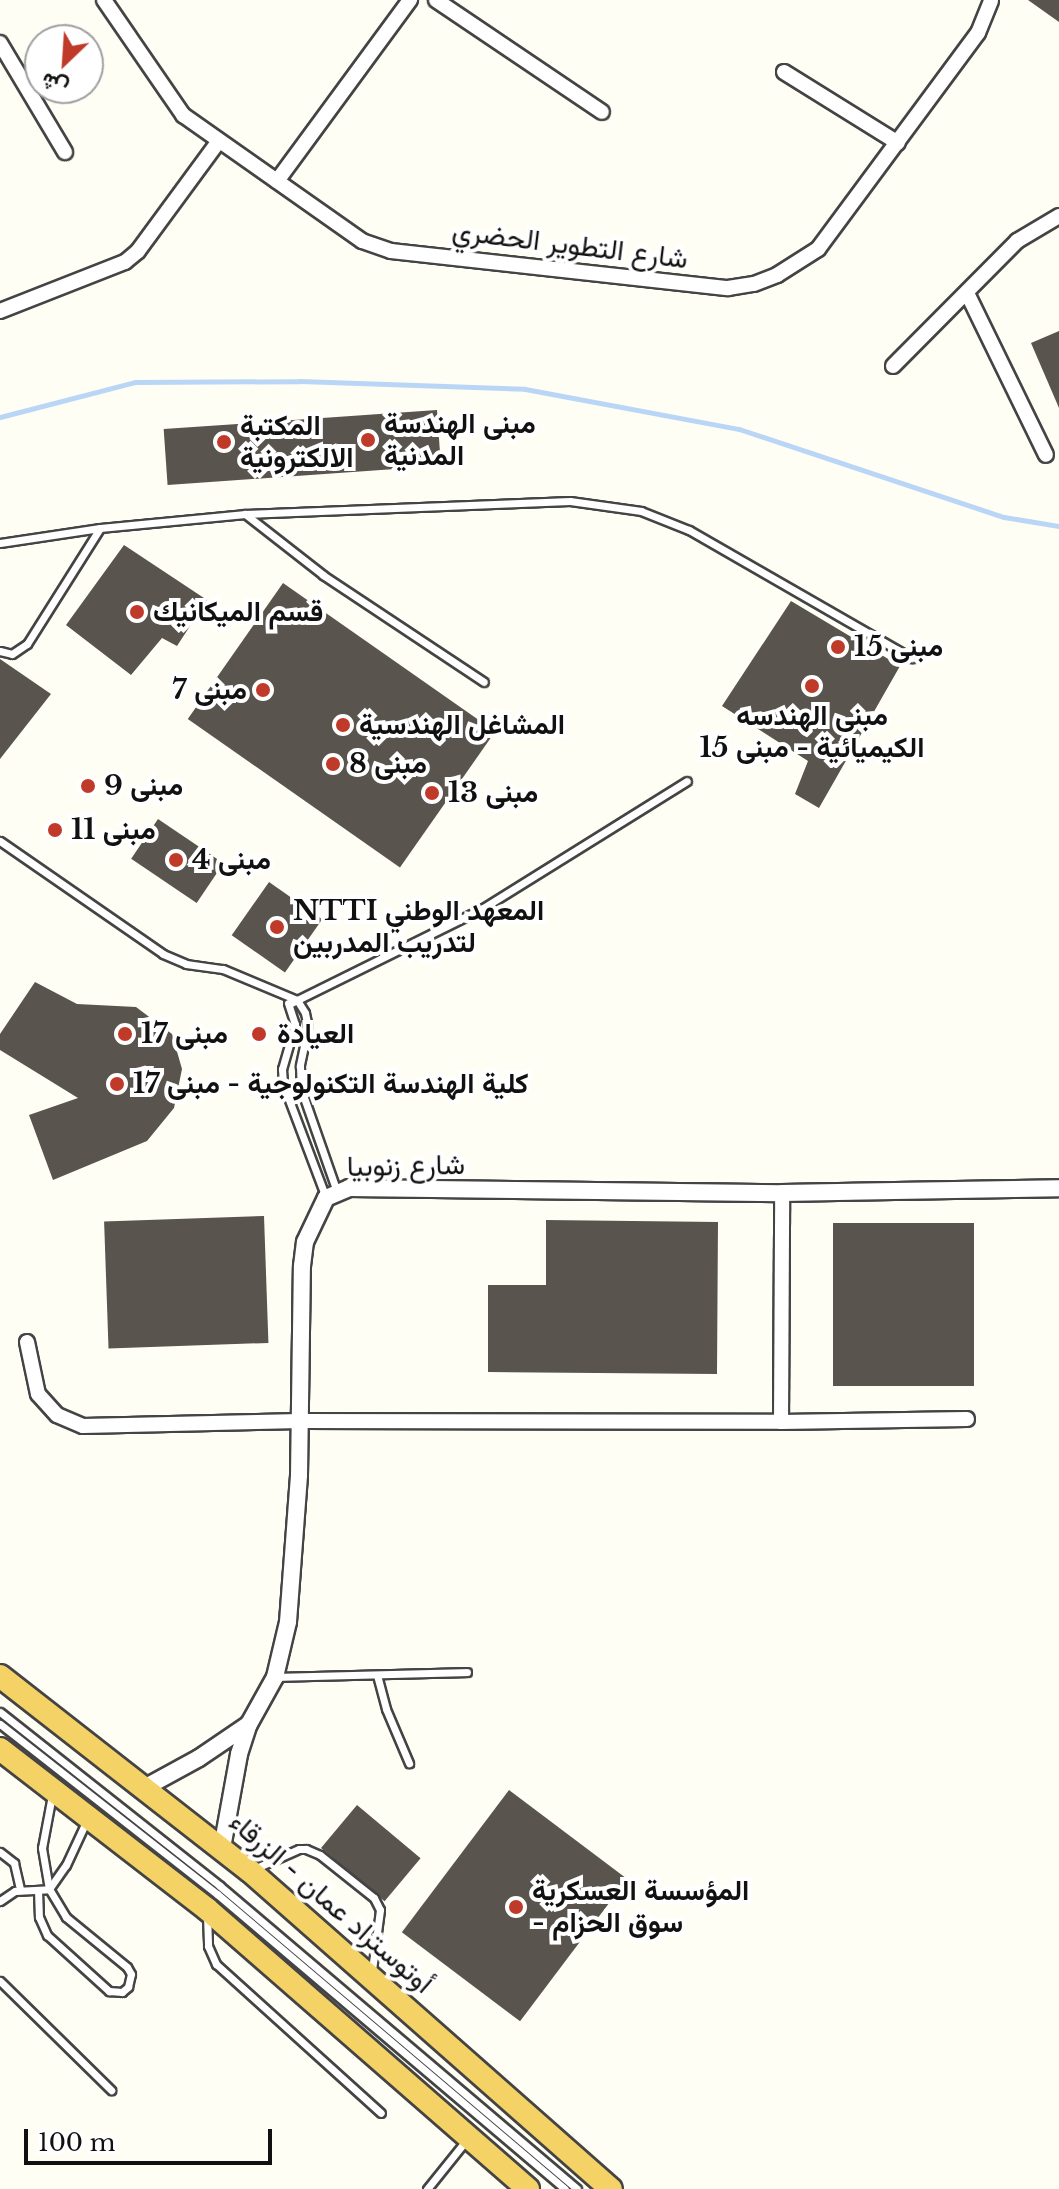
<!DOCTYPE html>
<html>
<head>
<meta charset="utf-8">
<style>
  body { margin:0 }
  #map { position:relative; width:1059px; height:2189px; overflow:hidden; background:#fffef4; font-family:"Libre Baskerville",Vazirmatn,serif }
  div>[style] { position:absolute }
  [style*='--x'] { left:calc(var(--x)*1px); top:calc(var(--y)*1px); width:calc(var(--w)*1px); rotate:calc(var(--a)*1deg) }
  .stream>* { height:5px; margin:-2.5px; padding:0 2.5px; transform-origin:2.5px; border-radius:2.5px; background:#bad6f6 }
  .building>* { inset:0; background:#59544d; transform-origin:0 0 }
  .roads { filter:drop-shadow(2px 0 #444) drop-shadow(-2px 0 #444) drop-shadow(0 2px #444) drop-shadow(0 -2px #444) }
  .service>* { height:7px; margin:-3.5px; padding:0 3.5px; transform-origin:3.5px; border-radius:3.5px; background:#fff }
  .minor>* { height:14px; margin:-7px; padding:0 7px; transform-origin:7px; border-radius:7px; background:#fff }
  .tertiary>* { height:16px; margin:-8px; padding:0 8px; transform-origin:8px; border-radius:8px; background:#fff }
  .trunk>* { height:22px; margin:-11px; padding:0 11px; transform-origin:11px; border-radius:11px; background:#f4d266 }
  .dots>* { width:22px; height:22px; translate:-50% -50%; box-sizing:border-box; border:4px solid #fff; border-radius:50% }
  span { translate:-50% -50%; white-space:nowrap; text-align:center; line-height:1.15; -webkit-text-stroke:8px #fff; paint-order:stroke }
  .street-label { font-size:28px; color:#111 }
  .poi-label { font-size:28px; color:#111; font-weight:700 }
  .left { translate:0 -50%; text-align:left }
  .right { translate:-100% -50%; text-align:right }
  .north { position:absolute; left:24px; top:24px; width:80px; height:80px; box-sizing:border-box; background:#fff; border:2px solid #a0a0a0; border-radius:50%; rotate:205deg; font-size:22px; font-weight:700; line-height:32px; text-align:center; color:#111 }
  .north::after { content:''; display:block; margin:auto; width:28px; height:36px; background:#c03a29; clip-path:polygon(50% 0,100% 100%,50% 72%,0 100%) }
  .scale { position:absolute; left:24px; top:2129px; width:248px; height:36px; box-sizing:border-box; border:4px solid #111; border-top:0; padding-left:10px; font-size:24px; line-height:28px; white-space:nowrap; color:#111; -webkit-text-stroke:6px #fff; paint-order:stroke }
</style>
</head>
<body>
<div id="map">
  <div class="stream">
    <i style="--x:0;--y:417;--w:139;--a:-14.5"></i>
    <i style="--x:135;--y:382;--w:165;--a:-0.3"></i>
    <i style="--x:300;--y:381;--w:225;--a:2"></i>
    <i style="--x:525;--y:389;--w:218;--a:10.6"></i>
    <i style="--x:739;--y:429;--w:279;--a:18.4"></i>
    <i style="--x:1004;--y:517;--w:56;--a:9.3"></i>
  </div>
  <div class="building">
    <i style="clip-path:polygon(1028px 0,1059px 0,1059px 22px)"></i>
    <i style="clip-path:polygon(1059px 331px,1059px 408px,1031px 343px)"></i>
    <i style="left:437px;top:410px;width:56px;height:274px;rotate:86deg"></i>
    <i style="clip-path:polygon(124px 545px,207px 600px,177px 646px,162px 638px,131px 675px,66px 625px)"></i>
    <i style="left:283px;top:583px;width:259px;height:166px;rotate:35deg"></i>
    <i style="clip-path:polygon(791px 601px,900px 666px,819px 808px,795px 794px,808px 761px,722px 706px)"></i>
    <i style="clip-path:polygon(0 659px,51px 694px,0 759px)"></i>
    <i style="left:158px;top:819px;width:79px;height:48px;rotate:34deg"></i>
    <i style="left:269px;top:882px;width:65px;height:65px;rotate:35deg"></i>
    <i style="clip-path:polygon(35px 982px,77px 1004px,136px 1007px,172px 1034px,182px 1069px,174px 1108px,147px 1141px,53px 1180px,29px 1115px,78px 1098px,0 1050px,0 1034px)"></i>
    <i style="left:264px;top:1216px;width:127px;height:160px;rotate:88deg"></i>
    <i style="clip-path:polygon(546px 1220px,718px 1222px,717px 1374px,488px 1372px,488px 1285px,546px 1285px)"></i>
    <i style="left:833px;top:1223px;width:141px;height:163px"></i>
    <i style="left:509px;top:1790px;width:148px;height:178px;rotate:37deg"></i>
    <i style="left:357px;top:1805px;width:83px;height:56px;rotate:40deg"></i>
  </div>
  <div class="roads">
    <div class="service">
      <i style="--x:245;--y:514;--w:99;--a:38"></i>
      <i style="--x:323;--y:575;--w:193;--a:33.6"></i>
      <i style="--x:0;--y:543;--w:101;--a:-8.5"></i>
      <i style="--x:100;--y:528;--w:146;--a:-5.5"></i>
      <i style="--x:245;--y:514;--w:325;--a:-2.3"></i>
      <i style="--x:570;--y:501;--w:72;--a:8"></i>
      <i style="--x:641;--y:511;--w:52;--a:21.6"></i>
      <i style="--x:689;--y:530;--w:257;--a:29.9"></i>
      <i style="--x:0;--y:651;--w:12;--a:14"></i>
      <i style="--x:12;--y:654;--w:18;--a:-34"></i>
      <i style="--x:27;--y:644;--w:137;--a:-57.8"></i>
      <i style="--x:0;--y:841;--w:198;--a:34.7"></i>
      <i style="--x:163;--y:954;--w:25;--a:23"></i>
      <i style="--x:186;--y:964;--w:37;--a:8"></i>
      <i style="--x:223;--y:969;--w:80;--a:22.7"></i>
      <i style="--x:297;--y:1000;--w:15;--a:58"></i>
      <i style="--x:305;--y:1013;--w:14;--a:78"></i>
      <i style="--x:308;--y:1027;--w:40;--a:102"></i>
      <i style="--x:300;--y:1066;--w:23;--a:88"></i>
      <i style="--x:301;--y:1089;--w:109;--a:70.7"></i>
      <i style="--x:288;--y:1003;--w:22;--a:72"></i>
      <i style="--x:295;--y:1024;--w:47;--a:106.1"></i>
      <i style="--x:282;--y:1069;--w:15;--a:86"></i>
      <i style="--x:283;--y:1084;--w:122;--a:69.3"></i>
      <i style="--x:289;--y:1004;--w:216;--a:-26.3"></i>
      <i style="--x:483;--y:908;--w:240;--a:-31.9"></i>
      <i style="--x:377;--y:1675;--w:35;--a:75"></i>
      <i style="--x:386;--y:1709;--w:59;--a:66.9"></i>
      <i style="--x:277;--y:1677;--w:190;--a:-1.5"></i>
      <i style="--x:0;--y:1712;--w:280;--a:38.3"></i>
      <i style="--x:220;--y:1886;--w:468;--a:40.3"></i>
      <i style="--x:0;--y:1724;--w:276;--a:38.1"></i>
      <i style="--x:217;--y:1894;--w:456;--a:40.3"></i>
      <i style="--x:0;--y:1852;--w:18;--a:38"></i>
      <i style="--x:14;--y:1863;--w:28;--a:77"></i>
      <i style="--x:254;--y:1869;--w:49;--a:-24"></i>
      <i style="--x:299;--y:1849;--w:7;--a:0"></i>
      <i style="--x:306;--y:1849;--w:15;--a:23"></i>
      <i style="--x:320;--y:1855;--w:69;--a:38.5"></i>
      <i style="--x:374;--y:1898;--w:13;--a:63"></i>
      <i style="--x:380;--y:1910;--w:61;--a:97.6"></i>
      <i style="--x:38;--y:1890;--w:27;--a:88"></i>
      <i style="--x:39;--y:1917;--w:20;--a:66"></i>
      <i style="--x:47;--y:1935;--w:84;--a:42.1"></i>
      <i style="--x:109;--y:1991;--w:13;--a:4"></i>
      <i style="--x:122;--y:1992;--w:8;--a:-40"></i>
      <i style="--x:128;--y:1987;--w:13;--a:-77"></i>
      <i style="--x:131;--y:1974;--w:8;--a:-120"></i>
      <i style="--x:127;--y:1967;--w:79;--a:-140.7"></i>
      <i style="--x:66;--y:1917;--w:33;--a:-121"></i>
      <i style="--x:49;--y:1889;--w:42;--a:-99.7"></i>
      <i style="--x:42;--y:1848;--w:54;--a:-79.3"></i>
      <i style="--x:0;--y:1901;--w:18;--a:-34"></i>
      <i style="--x:15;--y:1891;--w:34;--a:-3"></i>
      <i style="--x:49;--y:1889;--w:29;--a:-55"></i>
      <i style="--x:66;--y:1865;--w:47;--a:-65.1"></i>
      <i style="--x:207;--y:1915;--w:31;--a:88"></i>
      <i style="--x:208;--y:1946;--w:20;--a:66"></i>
      <i style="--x:216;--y:1964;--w:222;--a:42.1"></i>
      <i style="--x:0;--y:1981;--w:156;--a:44.5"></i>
      <i style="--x:427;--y:2189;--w:65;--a:-51.2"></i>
    </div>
    <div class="minor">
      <i style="--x:104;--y:0;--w:140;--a:55.5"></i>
      <i style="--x:183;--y:115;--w:219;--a:35.1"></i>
      <i style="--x:362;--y:241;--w:31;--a:19"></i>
      <i style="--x:391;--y:251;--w:339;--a:6.3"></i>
      <i style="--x:728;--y:288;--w:26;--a:-9"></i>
      <i style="--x:754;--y:284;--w:25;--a:-21"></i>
      <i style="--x:777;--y:275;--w:49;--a:-32.4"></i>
      <i style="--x:818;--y:249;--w:269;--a:-53.5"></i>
      <i style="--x:978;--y:33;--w:35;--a:-68"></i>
      <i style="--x:436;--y:0;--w:200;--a:34"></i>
      <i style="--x:0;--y:43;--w:127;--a:59.2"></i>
      <i style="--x:784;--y:72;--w:134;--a:31.9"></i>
      <i style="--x:277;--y:181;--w:225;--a:-53.7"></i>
      <i style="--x:967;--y:293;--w:180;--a:64"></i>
      <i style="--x:0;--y:311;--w:134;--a:-21.4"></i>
      <i style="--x:125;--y:262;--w:17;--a:-40"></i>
      <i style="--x:138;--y:251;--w:135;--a:-53.7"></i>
      <i style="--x:893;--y:366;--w:176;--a:-45.2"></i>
      <i style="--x:1017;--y:241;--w:49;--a:-30.8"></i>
      <i style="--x:27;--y:1342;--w:53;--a:78.1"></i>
      <i style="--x:38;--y:1394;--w:28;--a:48"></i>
      <i style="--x:57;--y:1415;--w:28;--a:23"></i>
      <i style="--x:83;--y:1426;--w:217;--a:-1.3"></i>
      <i style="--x:300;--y:1421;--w:481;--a:0.1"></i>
      <i style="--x:781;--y:1422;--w:186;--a:-0.9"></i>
      <i style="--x:781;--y:1422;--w:229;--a:-89.7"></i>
    </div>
    <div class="tertiary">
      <i style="--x:146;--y:1787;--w:60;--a:-28.7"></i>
      <i style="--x:199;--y:1758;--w:60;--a:-34.2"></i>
      <i style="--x:222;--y:1848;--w:96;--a:-79.7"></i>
      <i style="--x:239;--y:1754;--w:32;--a:-72"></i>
      <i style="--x:249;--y:1724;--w:54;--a:-61"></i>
      <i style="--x:275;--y:1677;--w:57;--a:-76.7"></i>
      <i style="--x:288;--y:1622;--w:147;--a:-85.7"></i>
      <i style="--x:299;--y:1475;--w:209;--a:-89.2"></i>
      <i style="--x:302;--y:1266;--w:24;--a:-83"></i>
      <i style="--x:305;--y:1242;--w:49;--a:-64.5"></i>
      <i style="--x:326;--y:1198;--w:25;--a:-23"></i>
      <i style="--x:349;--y:1188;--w:433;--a:0.7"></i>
      <i style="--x:782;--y:1193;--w:277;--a:-1"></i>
    </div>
    <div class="trunk">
      <i style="--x:0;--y:1676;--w:317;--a:38"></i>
      <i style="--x:250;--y:1871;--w:481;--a:41.4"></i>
      <i style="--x:0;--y:1749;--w:262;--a:37.7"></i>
      <i style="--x:207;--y:1909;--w:426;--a:41.1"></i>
    </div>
  </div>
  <div class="dots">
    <i style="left:368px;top:440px;background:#c03a29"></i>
    <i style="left:224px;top:442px;background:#c03a29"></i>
    <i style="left:137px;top:612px;background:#c03a29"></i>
    <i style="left:838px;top:647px;background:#c03a29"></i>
    <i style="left:812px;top:686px;background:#c03a29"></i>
    <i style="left:263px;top:690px;background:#c03a29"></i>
    <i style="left:343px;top:725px;background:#c03a29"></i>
    <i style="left:333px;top:764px;background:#c03a29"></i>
    <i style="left:88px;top:786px;background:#c03a29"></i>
    <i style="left:432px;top:793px;background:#c03a29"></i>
    <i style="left:55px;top:830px;background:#c03a29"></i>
    <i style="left:176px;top:860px;background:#c03a29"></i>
    <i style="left:277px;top:927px;background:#c03a29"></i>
    <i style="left:125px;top:1034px;background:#c03a29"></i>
    <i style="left:259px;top:1034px;background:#c03a29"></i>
    <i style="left:117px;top:1084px;background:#c03a29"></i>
    <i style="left:516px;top:1907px;background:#c03a29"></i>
  </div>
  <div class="street-label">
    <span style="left:570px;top:245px;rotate:7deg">شارع التطوير الحضري</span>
    <span style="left:406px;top:1166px;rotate:-1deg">شارع زنوبيا</span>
    <span style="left:331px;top:1903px;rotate:41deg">أوتوستراد عمان - الزرقاء</span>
  </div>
  <div class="poi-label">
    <span class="left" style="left:384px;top:440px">مبنى الهندسة<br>المدنية</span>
    <span class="left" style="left:240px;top:442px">المكتبة<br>الالكترونية</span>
    <span class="left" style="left:153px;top:612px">قسم الميكانيك</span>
    <span class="left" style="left:854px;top:647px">مبنى 15</span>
    <span class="right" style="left:247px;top:690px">مبنى 7</span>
    <span style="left:812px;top:732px">مبنى الهندسه<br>الكيميائية - مبنى 15</span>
    <span class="left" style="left:359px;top:725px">المشاغل الهندسية</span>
    <span class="left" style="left:349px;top:764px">مبنى 8</span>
    <span class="left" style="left:104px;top:786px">مبنى 9</span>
    <span class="left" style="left:448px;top:793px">مبنى 13</span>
    <span class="left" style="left:71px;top:830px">مبنى 11</span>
    <span class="left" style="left:192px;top:860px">مبنى 4</span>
    <span class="left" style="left:293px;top:927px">NTTI المعهد الوطني<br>لتدريب المدربين</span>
    <span class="left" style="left:141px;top:1034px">مبنى 17</span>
    <span class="left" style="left:277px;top:1034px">العيادة</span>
    <span class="left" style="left:133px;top:1084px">كلية الهندسة التكنولوجية - مبنى 17</span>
    <span class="left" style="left:532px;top:1907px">المؤسسة العسكرية<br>- سوق الحزام</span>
  </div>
  <div class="north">ش</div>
  <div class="scale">100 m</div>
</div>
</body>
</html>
